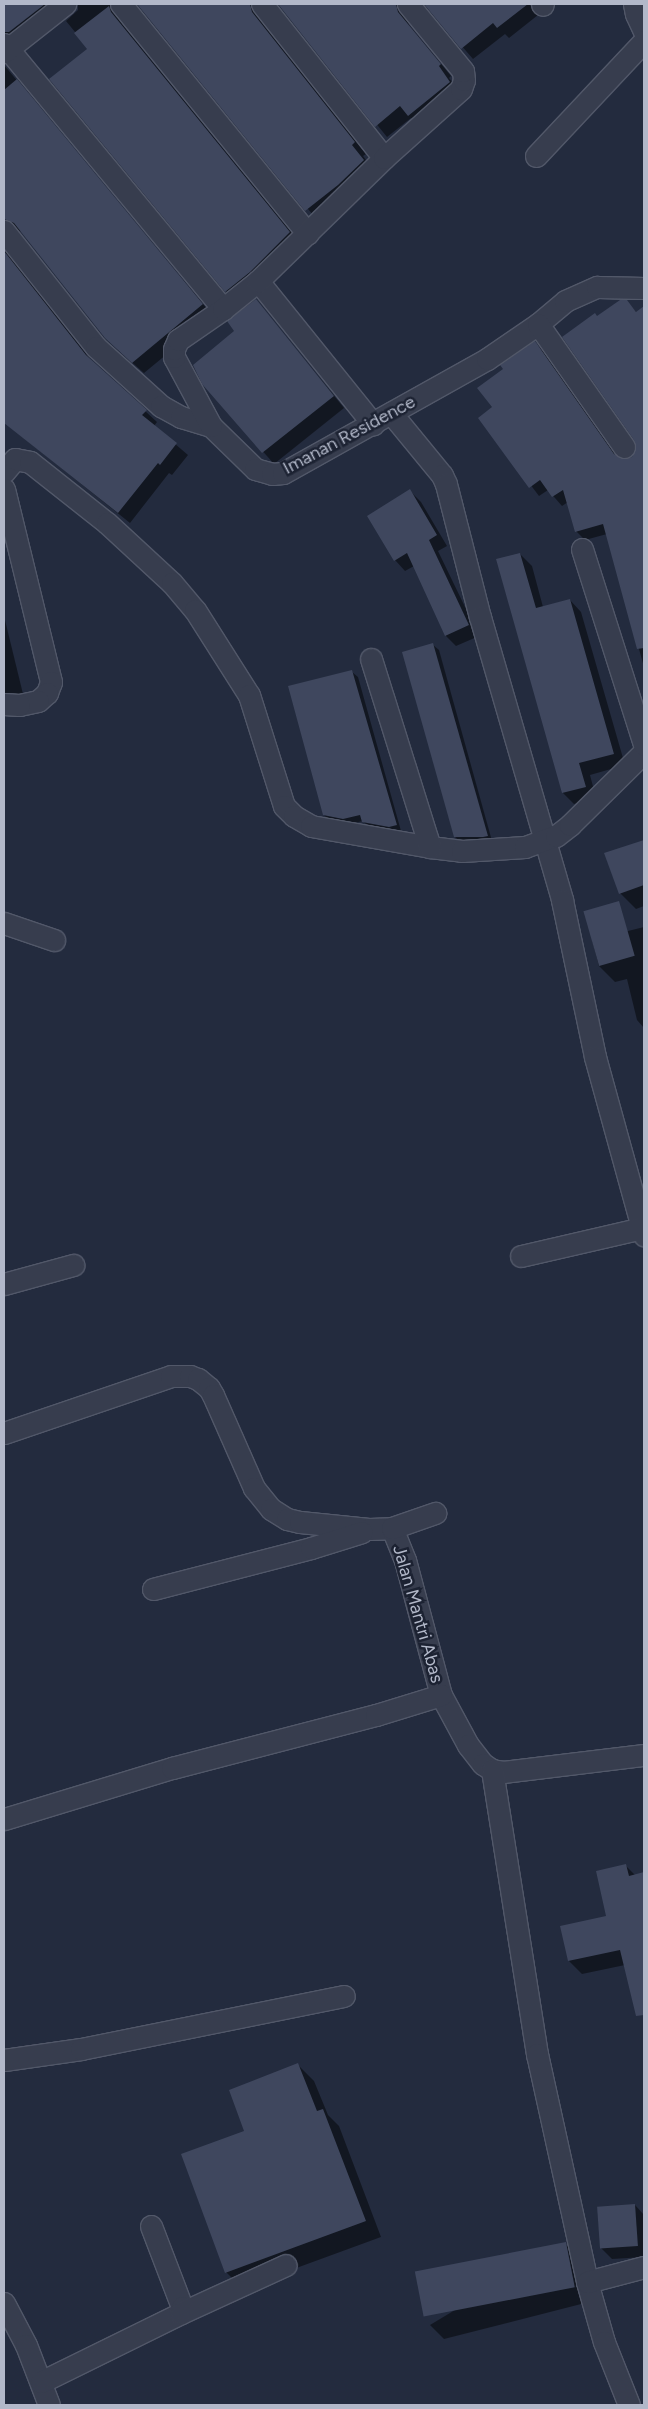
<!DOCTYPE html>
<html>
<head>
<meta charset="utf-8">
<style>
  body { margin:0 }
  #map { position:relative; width:648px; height:2409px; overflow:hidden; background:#232b3e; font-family:Figtree,sans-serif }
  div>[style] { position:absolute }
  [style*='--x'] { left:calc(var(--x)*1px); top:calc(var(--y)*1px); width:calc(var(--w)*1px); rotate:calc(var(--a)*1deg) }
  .shadow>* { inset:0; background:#0007 }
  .building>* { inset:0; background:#3f475e; transform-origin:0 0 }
  .roads { filter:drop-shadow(1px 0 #525869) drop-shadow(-1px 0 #525869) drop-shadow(0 1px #525869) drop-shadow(0 -1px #525869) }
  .minor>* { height:21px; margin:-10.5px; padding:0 10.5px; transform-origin:10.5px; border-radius:10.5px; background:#373d4e }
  span { translate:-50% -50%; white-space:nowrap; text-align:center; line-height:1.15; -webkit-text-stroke:5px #1c2232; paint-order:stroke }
  .street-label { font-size:18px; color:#b2b8c9 }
  .frame { position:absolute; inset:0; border:5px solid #b2b8c9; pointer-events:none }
</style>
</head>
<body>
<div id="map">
  <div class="shadow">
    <i style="clip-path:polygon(4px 4px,72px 4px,4px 50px)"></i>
    <i style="clip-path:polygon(78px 4px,111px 4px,120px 13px,122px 24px,301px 244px,237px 302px,226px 291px,89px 49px,66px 21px,78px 10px)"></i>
    <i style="clip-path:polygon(136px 4px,270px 4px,260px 17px,263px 24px,366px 154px,363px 156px,375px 172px,318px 221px,140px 6px)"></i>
    <i style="clip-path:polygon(276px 4px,416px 4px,406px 18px,409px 25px,451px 76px,449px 78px,461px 92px,420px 126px,411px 118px,387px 137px,281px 6px)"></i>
    <i style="clip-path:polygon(422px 4px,529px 4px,538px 15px,509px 38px,505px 34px,473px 59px,427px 6px)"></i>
    <i style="clip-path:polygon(4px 65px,213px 316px,144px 373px,118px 350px,23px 232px,14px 229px,4px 237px)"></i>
    <i style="clip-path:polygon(4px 248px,94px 364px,157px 422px,154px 426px,188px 455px,172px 475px,169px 473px,130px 523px,9px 426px,16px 418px,4px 402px)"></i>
    <i style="clip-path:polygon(256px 300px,344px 408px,274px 464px,203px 383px)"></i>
    <i style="clip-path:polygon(626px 301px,637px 313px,644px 308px,644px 459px,637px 451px,635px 439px,598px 318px)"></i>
    <i style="clip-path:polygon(535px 343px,544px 352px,617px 457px,630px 466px,644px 463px,644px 667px,607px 534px,585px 540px,576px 531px,568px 502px,562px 506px,548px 490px,539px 496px,480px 418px,493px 408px,505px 369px)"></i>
    <i style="clip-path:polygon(410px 491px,421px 502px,447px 546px,438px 551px,479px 636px,456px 646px,446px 636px,414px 566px,405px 571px,395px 560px)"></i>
    <i style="clip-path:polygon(520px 554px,532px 566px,543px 607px,570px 600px,581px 612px,625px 765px,590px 775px,596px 798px,574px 804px,563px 793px)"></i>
    <i style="clip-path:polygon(4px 616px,23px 694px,4px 698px)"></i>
    <i style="clip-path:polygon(433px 645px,439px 650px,492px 841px,461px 842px,455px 837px)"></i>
    <i style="clip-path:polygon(352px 672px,358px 677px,401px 831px,396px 832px,369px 827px,363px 821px,349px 824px,330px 821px,324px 815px)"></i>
    <i style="clip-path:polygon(644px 841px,644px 906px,636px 909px,620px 893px,606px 854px)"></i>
    <i style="clip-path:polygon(644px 927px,644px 1028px,637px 1020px,627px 979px,615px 982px,599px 966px,592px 940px)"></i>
    <i style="clip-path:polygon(626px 1866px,636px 1876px,644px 1873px,644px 2005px,632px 1992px,625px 1965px,582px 1974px,569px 1961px,608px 1917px)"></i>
    <i style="clip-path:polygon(298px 2065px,314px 2081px,328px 2115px,339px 2126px,381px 2237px,242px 2288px,226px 2272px,246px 2132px)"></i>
    <i style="clip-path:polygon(635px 2205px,644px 2215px,644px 2257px,612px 2259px,601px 2248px)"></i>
    <i style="clip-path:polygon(565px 2244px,580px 2258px,589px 2302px,444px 2339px,430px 2325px)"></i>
  </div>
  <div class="building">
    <i style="clip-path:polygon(4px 4px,45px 4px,9px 32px,4px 32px)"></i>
    <i style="clip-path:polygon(137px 4px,250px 4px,252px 12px,355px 142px,352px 145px,364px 160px,338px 185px,305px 211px)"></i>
    <i style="clip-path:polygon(278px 4px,396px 4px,398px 12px,441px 64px,439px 66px,450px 82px,408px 116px,400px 106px,375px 127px)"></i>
    <i style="clip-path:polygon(424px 4px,528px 4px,497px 28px,493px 23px,461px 49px)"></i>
    <i style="clip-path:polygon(109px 6px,111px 12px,290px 232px,250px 272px,225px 292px,49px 79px,87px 49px,74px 33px)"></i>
    <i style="clip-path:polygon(17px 79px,203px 304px,132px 363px,105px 338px,14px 223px,4px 219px,4px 90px)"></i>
    <i style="clip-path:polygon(4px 251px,86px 355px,147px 410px,142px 415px,177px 443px,160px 465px,158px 463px,118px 513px,4px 423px)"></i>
    <i style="clip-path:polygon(256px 299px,334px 396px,262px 453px,202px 384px,193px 365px,234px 331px,227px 321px)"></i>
    <i style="clip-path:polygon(620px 300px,627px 300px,636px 312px,644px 306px,644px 648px,637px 649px,603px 524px,575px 532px,563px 490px,552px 497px,540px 480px,529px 488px,478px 418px,492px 407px,477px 388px,503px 369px,500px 365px,535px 341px,614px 454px,625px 459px,632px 457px,636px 446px,634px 440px,562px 337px,595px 313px,597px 316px)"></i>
    <i style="clip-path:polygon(410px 489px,437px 535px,429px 540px,469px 625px,445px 636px,407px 553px,394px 561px,367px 516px)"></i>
    <i style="clip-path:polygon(520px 553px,536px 608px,570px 599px,614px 754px,579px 763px,586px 787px,562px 793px,496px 559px)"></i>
    <i style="clip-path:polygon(433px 643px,488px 836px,483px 837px,454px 837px,402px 652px)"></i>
    <i style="clip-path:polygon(352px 670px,397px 825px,389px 827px,362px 822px,360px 815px,343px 819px,323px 815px,288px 686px)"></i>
    <i style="clip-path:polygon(644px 840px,644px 885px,619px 894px,604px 853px)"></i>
    <i style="left:619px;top:901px;width:57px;height:37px;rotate:74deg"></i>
    <i style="clip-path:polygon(626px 1864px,629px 1876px,644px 1872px,644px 2015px,636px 2016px,620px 1950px,568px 1961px,560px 1926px,606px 1916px,596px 1871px)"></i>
    <i style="clip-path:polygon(298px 2063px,317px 2111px,323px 2109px,366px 2221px,225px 2273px,181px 2154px,244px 2131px,229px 2090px)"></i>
    <i style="left:635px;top:2204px;width:42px;height:38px;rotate:86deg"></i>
    <i style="left:566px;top:2242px;width:46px;height:154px;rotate:79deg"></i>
  </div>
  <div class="roads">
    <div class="minor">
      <i style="--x:121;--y:4;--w:296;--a:50.9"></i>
      <i style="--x:262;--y:4;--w:196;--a:51.6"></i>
      <i style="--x:542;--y:4;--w:1;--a:45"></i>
      <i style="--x:634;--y:4;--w:10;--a:79"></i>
      <i style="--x:636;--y:14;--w:19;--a:65"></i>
      <i style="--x:4;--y:44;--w:344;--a:50.4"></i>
      <i style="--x:4;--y:52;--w:78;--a:-38.2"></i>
      <i style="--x:536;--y:156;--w:158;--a:-46.8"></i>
      <i style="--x:4;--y:231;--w:148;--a:51.6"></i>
      <i style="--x:96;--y:347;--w:88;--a:42.2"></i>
      <i style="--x:161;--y:406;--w:23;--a:29"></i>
      <i style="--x:181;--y:417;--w:31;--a:17"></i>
      <i style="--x:211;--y:426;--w:62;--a:44.3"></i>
      <i style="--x:255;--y:469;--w:18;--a:16"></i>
      <i style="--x:272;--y:474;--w:11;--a:-5"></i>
      <i style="--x:283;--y:473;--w:234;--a:-29.2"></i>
      <i style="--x:487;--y:359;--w:62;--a:-34.5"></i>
      <i style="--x:538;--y:324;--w:35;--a:-40"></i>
      <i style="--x:565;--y:301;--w:35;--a:-24"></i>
      <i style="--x:597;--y:287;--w:47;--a:1.2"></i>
      <i style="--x:258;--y:281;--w:184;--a:51.2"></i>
      <i style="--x:538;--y:324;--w:150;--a:55"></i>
      <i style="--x:391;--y:413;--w:80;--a:50.6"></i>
      <i style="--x:442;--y:475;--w:10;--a:66"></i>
      <i style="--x:446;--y:484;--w:137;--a:75.7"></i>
      <i style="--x:480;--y:617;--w:295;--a:73.8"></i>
      <i style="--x:562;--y:900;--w:160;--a:78.1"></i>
      <i style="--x:595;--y:1057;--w:185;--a:74.6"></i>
      <i style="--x:211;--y:426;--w:78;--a:-118.2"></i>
      <i style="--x:174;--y:357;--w:8;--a:-90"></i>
      <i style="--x:174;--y:349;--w:10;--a:-66"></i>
      <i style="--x:178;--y:340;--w:55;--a:-34.6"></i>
      <i style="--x:223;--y:309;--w:45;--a:-38.7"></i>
      <i style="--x:258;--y:281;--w:176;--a:-44.3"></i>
      <i style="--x:384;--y:158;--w:103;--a:-41.9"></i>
      <i style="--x:461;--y:89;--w:9;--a:-72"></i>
      <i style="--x:464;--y:80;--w:9;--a:-96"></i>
      <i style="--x:463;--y:71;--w:87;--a:-129.4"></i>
      <i style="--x:4;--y:472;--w:17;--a:-50"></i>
      <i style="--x:15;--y:459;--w:15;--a:11"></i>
      <i style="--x:30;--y:462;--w:98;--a:38.4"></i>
      <i style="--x:107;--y:523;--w:88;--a:42.7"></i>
      <i style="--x:172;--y:583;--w:35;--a:50"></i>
      <i style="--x:195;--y:610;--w:101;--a:57.6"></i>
      <i style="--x:249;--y:695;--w:116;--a:72.5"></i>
      <i style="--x:284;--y:806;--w:14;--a:45"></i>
      <i style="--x:294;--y:816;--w:20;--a:30"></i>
      <i style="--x:311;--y:826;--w:121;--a:10"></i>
      <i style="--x:430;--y:847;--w:32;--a:7"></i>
      <i style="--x:462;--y:851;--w:63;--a:-3.6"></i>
      <i style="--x:525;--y:847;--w:33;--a:-20"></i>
      <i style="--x:556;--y:836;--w:18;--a:-38"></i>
      <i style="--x:570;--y:825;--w:104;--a:-44.6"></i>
      <i style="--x:4;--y:489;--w:199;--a:76.3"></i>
      <i style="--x:51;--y:682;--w:12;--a:110"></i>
      <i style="--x:47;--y:693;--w:12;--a:138"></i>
      <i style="--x:38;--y:701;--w:19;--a:168"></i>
      <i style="--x:19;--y:705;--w:15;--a:-176"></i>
      <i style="--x:582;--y:549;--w:205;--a:72.4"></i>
      <i style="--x:371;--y:659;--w:197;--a:72.6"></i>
      <i style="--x:4;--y:923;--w:53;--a:18.8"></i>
      <i style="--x:521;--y:1256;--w:124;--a:-13"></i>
      <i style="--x:4;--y:1284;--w:72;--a:-15.4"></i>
      <i style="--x:4;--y:1433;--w:176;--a:-18.8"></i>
      <i style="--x:171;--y:1376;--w:19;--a:0"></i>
      <i style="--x:190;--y:1376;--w:9;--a:21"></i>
      <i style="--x:198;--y:1379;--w:14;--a:39"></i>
      <i style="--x:209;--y:1388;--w:8;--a:60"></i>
      <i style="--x:213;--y:1395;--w:102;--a:66.2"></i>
      <i style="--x:254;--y:1488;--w:27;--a:51"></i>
      <i style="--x:271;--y:1509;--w:19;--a:32"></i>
      <i style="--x:287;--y:1519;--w:13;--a:13"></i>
      <i style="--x:300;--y:1522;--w:69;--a:5.8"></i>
      <i style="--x:369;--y:1529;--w:23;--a:-2"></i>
      <i style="--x:392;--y:1528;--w:35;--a:68"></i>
      <i style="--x:405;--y:1560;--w:140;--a:75.1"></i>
      <i style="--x:441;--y:1695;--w:57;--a:61.6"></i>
      <i style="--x:468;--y:1745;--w:24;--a:52"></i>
      <i style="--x:483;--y:1764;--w:11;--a:34"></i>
      <i style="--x:492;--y:1770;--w:11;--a:10"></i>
      <i style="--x:503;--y:1772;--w:142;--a:-6.9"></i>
      <i style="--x:392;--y:1528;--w:46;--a:-19.2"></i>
      <i style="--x:153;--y:1589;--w:163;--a:-14.5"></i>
      <i style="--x:311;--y:1548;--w:53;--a:-17.4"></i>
      <i style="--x:492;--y:1770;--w:288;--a:81"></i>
      <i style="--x:537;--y:2054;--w:233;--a:77.6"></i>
      <i style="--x:587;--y:2282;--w:62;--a:74.2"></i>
      <i style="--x:604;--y:2342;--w:68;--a:68.4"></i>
      <i style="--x:4;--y:1819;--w:176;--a:-16.9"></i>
      <i style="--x:172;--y:1768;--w:211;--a:-14.6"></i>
      <i style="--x:376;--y:1715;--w:68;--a:-17.1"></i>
      <i style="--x:4;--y:2060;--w:78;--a:-8.1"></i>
      <i style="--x:81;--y:2049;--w:268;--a:-11.4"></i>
      <i style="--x:151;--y:2226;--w:87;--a:69.1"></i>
      <i style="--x:182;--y:2307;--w:6;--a:99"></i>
      <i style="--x:587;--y:2282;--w:59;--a:-14.7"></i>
      <i style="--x:4;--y:2303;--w:47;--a:62.4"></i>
      <i style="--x:26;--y:2345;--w:64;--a:69"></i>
      <i style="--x:41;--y:2382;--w:156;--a:-26.2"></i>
      <i style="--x:181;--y:2313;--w:115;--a:-24.6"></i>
    </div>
  </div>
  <div class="street-label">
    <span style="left:349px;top:435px;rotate:-28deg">Imanan Residence</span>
    <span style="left:418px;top:1614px;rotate:74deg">Jalan Mantri Abas</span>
  </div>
  <div class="frame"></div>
</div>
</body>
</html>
